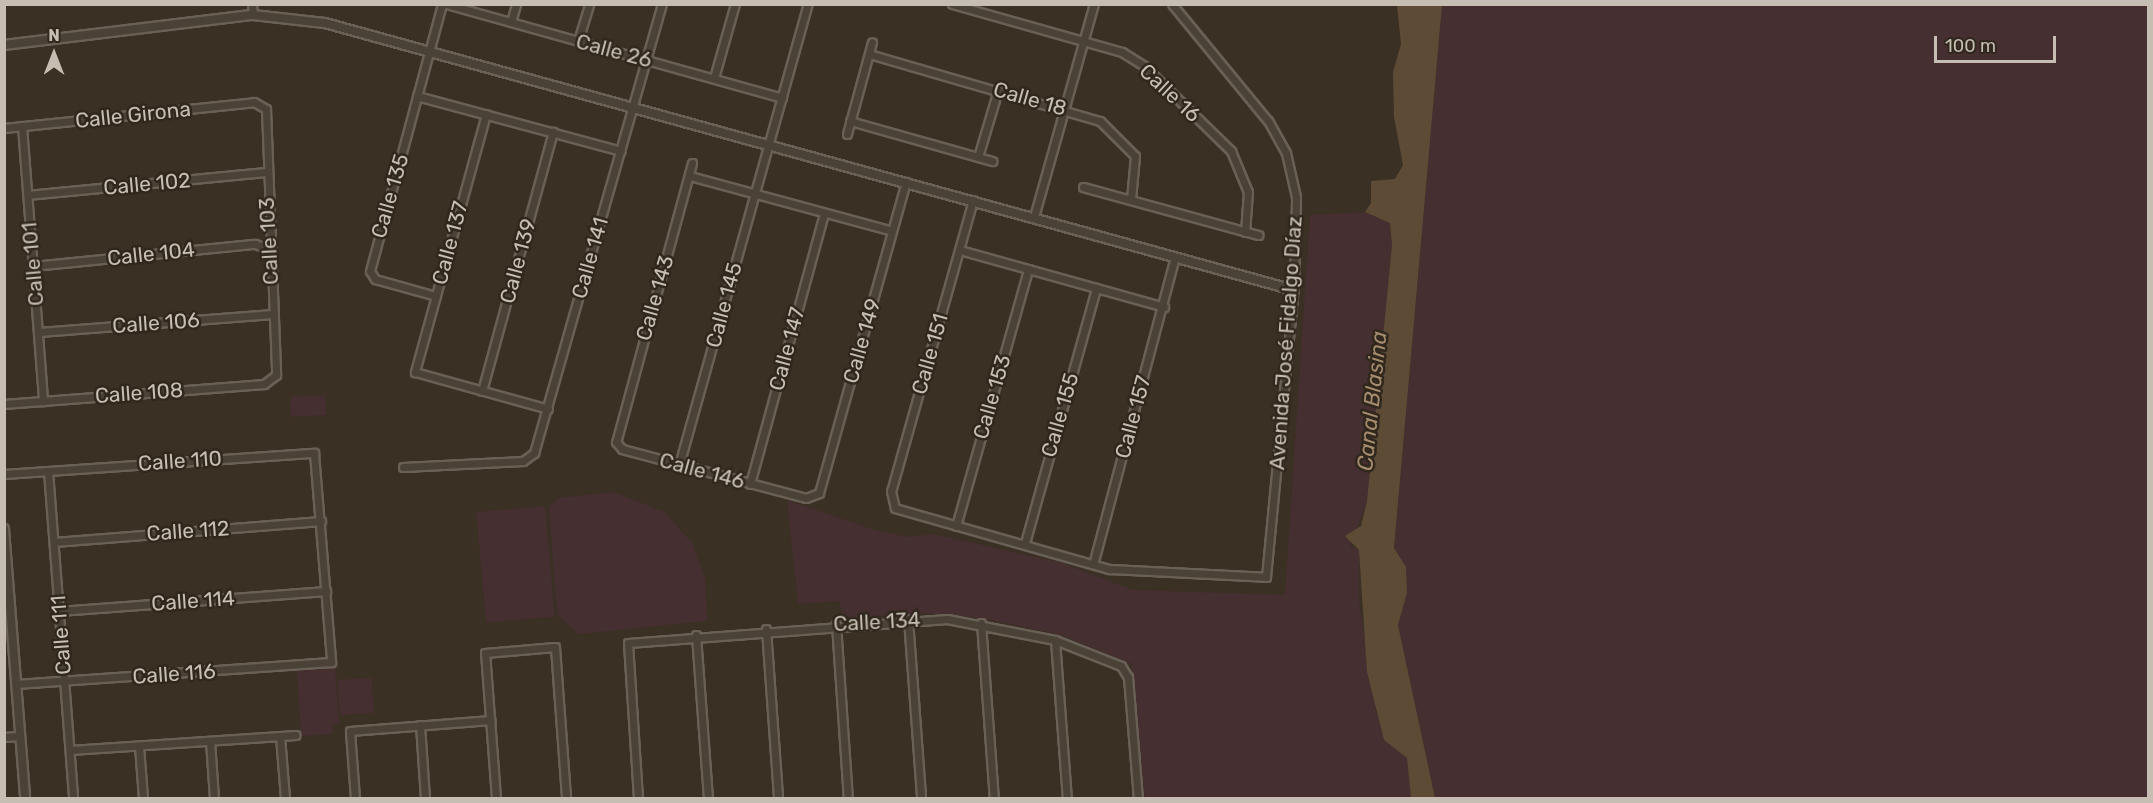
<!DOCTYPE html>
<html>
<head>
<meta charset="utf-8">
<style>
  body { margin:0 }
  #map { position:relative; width:2153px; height:803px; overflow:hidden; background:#3a3024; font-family:Rubik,sans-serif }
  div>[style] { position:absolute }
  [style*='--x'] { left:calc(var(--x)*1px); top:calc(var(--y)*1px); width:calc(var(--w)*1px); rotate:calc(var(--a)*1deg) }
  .green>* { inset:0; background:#452f30; transform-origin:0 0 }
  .water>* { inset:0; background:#5d4b35 }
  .roads { filter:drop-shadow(2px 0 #696056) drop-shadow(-2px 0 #696056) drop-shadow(0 2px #696056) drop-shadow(0 -2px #696056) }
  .minor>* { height:7px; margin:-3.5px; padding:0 3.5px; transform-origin:3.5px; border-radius:3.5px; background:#4b4237 }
  .tertiary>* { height:8px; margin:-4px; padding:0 4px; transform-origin:4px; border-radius:4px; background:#4b4237 }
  span { translate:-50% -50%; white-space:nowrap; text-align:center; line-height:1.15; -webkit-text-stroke:5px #30271d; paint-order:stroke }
  .street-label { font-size:21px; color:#c6beb3 }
  .water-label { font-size:22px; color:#a48b6e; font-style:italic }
  .frame { position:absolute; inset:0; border:6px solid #c6beb3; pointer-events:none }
  .north { position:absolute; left:24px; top:24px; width:60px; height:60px; -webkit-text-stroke:4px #30271d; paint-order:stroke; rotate:0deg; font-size:16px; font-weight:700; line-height:24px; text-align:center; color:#c6beb3 }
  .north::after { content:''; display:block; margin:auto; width:21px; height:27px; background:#c6beb3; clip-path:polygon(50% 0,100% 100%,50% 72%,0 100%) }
  .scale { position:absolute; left:1934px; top:36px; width:122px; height:27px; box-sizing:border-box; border:3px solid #c6beb3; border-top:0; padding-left:8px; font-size:18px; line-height:21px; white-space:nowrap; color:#c6beb3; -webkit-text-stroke:4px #30271d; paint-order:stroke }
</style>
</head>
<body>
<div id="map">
  <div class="green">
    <i style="clip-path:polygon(1442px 5px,2148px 5px,2148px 798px,1435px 798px,1398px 625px,1407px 593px,1394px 549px)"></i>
    <i style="clip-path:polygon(1365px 212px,1390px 223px,1392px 245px,1367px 501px,1350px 546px,1359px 550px,1359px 601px,1376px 711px,1384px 740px,1407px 758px,1411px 798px,1145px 798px,1132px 664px,1061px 635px,983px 618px,922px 613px,841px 618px,840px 601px,798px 604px,787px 500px,878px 531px,909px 537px,933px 534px,1062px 563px,1133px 590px,1285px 595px,1310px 215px)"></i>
    <i style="left:325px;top:395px;width:20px;height:35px;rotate:87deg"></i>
    <i style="clip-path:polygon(613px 492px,665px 512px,692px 543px,705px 578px,707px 621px,578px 634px,557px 615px,549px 507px,559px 498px)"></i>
    <i style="left:545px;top:506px;width:111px;height:69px;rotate:85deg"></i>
    <i style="clip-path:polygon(335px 668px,339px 723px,332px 724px,333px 734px,301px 736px,297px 671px)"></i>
    <i style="left:372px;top:678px;width:35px;height:34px;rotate:87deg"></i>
  </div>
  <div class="water">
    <i style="clip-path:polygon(1397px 5px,1442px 5px,1394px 548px,1406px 567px,1407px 593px,1398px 625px,1435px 798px,1411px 798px,1407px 758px,1384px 740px,1367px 672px,1359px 550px,1345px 536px,1361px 526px,1367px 501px,1392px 245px,1390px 223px,1365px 212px,1371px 203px,1371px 181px,1395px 179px,1403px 165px,1394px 117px,1393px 72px,1401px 44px)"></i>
  </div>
  <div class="roads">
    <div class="minor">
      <i style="--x:252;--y:4;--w:11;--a:85"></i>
      <i style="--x:446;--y:4;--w:349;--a:15.6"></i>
      <i style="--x:952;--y:4;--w:177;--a:15.8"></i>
      <i style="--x:1122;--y:52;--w:26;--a:32"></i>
      <i style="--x:1144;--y:66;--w:122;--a:44.3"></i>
      <i style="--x:1231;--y:151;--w:44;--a:67.5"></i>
      <i style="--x:1248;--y:192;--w:40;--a:94.3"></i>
      <i style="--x:511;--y:22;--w:19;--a:-74"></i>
      <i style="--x:578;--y:41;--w:39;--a:-73"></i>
      <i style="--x:869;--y:54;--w:241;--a:16.2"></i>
      <i style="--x:1100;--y:121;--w:49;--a:45"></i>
      <i style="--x:1135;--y:156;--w:43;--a:95.3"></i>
      <i style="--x:714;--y:78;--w:77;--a:-74.2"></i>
      <i style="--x:417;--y:96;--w:211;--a:15.1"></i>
      <i style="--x:486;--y:114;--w:268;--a:105.4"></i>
      <i style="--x:415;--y:372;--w:138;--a:15.5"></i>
      <i style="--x:850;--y:121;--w:148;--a:15.7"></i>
      <i style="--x:22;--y:126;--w:276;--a:85.6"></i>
      <i style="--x:4;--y:128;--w:251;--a:-5.9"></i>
      <i style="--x:254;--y:102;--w:14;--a:30"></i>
      <i style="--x:266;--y:109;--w:266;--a:87.8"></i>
      <i style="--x:276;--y:375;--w:15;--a:143"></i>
      <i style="--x:264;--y:384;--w:261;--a:175.6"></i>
      <i style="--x:847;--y:134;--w:95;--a:-74.8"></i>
      <i style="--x:978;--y:157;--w:70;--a:-73.4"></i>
      <i style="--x:692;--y:163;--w:289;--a:105.2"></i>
      <i style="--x:616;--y:442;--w:9;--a:49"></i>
      <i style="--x:622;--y:449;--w:190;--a:14.9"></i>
      <i style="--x:806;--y:498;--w:14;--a:-21"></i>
      <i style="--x:819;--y:493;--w:323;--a:-74.4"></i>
      <i style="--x:690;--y:176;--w:209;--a:15.2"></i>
      <i style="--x:1083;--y:187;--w:182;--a:15.3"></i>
      <i style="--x:28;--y:195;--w:238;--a:-5.5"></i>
      <i style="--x:973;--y:200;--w:302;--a:105.7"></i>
      <i style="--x:891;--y:491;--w:17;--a:77"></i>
      <i style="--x:895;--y:508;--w:223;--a:15.9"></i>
      <i style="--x:1109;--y:569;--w:157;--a:2.9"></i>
      <i style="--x:1266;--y:577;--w:290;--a:-84.5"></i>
      <i style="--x:1294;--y:288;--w:91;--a:-88.7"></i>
      <i style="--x:1296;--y:197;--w:45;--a:-102.8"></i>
      <i style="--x:1286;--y:153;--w:37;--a:-119"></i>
      <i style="--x:1268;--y:121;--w:151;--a:-129.4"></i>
      <i style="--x:1034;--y:217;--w:221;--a:-74.3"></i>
      <i style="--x:960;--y:250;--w:212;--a:15.6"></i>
      <i style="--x:33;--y:266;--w:223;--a:-5.7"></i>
      <i style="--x:255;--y:244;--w:15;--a:20"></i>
      <i style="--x:436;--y:296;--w:63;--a:-164.4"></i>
      <i style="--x:375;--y:279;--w:9;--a:-122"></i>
      <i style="--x:370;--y:271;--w:277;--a:-74.9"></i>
      <i style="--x:39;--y:332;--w:234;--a:-4.4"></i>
      <i style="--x:482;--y:391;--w:269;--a:-74.7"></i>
      <i style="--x:679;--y:465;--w:479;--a:-74.4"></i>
      <i style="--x:403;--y:467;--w:120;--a:-2.9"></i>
      <i style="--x:523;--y:461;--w:14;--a:-36"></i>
      <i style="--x:534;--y:453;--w:467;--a:-74.1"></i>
      <i style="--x:48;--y:471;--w:328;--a:85.6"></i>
      <i style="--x:4;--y:474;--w:311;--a:-3.9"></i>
      <i style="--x:314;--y:453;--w:210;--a:85.3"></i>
      <i style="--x:331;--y:662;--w:316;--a:176"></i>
      <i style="--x:750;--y:484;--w:280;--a:-74.7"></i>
      <i style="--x:956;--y:526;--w:267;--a:-74.3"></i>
      <i style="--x:54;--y:542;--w:268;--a:-4.5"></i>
      <i style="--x:1025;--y:543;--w:265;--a:-74.4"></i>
      <i style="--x:1094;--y:561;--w:315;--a:-75.1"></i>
      <i style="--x:59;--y:611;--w:268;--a:-4.3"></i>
      <i style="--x:908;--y:619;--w:179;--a:85.8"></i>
      <i style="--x:981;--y:623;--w:175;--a:85.8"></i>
      <i style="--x:836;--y:624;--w:174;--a:86.1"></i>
      <i style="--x:766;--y:629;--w:169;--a:85.9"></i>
      <i style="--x:696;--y:635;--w:163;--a:85.8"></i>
      <i style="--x:1055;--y:640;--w:158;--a:85.7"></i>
      <i style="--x:420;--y:725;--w:73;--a:86.1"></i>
      <i style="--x:280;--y:736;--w:62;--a:85.4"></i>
      <i style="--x:4;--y:737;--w:16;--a:-4"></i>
      <i style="--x:210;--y:741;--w:57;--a:86"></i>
      <i style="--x:139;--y:746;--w:52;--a:85.6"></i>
      <i style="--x:70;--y:750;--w:226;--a:-3.8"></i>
      <i style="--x:355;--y:798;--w:67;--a:-94.3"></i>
      <i style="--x:350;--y:731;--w:141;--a:-4.5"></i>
      <i style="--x:496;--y:798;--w:145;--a:-94.3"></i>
      <i style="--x:485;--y:653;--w:70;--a:-4.9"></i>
      <i style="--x:555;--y:647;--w:151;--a:85.8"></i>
      <i style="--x:638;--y:798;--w:155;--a:-93.7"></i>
      <i style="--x:628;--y:643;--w:320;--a:-4.3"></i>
      <i style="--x:947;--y:619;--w:110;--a:11"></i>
      <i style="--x:1055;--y:640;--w:71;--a:21.5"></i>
      <i style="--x:1121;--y:666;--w:13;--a:58"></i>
      <i style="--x:1128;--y:677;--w:121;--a:85.3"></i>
    </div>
    <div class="tertiary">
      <i style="--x:4;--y:45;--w:251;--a:-6.9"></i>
      <i style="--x:253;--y:15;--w:72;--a:6.3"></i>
      <i style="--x:325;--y:23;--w:1005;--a:15.41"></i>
      <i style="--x:4;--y:529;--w:270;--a:85.5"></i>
    </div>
  </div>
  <div class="street-label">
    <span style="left:614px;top:51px;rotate:15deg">Calle 26</span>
    <span style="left:1170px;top:93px;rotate:43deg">Calle 16</span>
    <span style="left:1030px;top:99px;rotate:16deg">Calle 18</span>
    <span style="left:133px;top:115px;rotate:-6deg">Calle Girona</span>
    <span style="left:147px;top:184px;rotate:-5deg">Calle 102</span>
    <span style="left:390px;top:196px;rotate:-74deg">Calle 135</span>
    <span style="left:269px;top:241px;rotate:-93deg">Calle 103</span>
    <span style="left:450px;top:243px;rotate:-75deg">Calle 137</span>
    <span style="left:151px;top:254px;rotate:-6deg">Calle 104</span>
    <span style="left:590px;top:258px;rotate:-74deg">Calle 141</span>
    <span style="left:518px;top:261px;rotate:-75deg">Calle 139</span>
    <span style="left:33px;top:264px;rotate:-95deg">Calle 101</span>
    <span style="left:655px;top:298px;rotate:-74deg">Calle 143</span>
    <span style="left:724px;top:305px;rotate:-75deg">Calle 145</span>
    <span style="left:156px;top:323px;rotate:-4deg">Calle 106</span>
    <span style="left:862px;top:341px;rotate:-74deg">Calle 149</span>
    <span style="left:1286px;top:343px;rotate:-86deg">Avenida José Fidalgo Díaz</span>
    <span style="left:787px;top:349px;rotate:-75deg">Calle 147</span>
    <span style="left:930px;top:354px;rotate:-74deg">Calle 151</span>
    <span style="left:139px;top:393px;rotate:-4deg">Calle 108</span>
    <span style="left:992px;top:397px;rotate:-74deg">Calle 153</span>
    <span style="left:1060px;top:415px;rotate:-74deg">Calle 155</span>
    <span style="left:1133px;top:417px;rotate:-75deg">Calle 157</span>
    <span style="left:180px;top:461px;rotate:-4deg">Calle 110</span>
    <span style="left:702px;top:471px;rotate:15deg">Calle 146</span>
    <span style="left:188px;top:531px;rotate:-4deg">Calle 112</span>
    <span style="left:193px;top:601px;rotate:-4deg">Calle 114</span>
    <span style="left:877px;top:622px;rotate:-3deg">Calle 134</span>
    <span style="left:61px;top:635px;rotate:-94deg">Calle 111</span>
    <span style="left:174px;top:674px;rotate:-4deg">Calle 116</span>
  </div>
  <div class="water-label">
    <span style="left:1372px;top:401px;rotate:-84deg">Canal Blasina</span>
  </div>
  <div class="frame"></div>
  <div class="north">N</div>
  <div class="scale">100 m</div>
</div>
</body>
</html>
